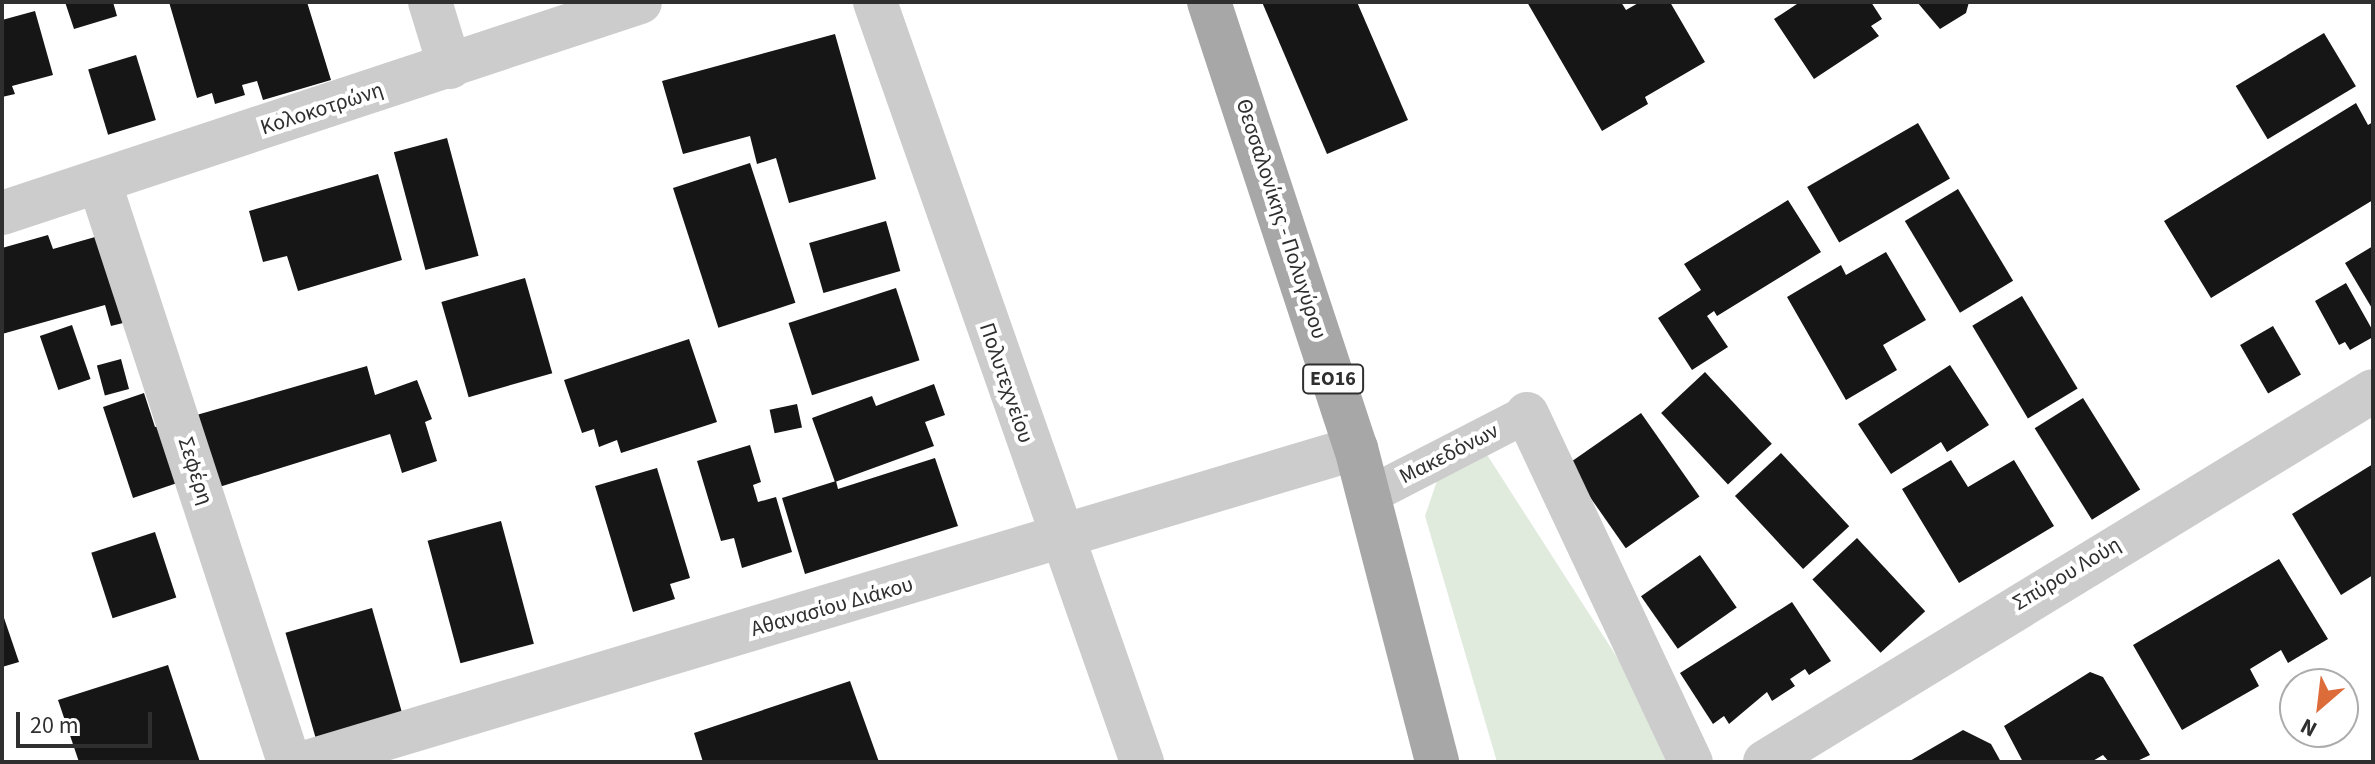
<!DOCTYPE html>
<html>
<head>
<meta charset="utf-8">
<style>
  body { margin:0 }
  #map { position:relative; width:2375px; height:764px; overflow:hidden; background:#fff; font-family:"Source Sans 3",sans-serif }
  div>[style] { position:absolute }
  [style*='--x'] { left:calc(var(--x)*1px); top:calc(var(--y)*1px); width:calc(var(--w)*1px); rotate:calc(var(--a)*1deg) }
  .green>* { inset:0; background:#e0ebde }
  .building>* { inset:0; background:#161616; transform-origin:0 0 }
  .pedestrian>* { height:38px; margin:-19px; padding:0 19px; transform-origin:19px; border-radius:19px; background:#ccc }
  .minor>* { height:44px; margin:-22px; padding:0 22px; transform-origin:22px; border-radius:22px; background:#ccc }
  .primary>* { height:44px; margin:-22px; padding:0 22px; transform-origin:22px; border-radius:22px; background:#a7a7a7 }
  span { translate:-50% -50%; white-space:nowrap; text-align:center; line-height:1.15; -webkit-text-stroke:8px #fff; paint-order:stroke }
  .shield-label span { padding:2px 6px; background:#fff; border:2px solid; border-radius:6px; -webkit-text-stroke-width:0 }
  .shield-label { font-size:20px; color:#2f2f2f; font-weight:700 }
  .street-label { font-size:22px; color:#2f2f2f }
  .frame { position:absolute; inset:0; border:4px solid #2f2f2f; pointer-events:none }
  .north { position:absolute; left:2279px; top:668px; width:80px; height:80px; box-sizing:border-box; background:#fff; border:2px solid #acacac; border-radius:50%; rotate:208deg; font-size:22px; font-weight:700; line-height:32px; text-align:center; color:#2f2f2f }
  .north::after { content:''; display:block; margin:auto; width:28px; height:36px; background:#dc6d3b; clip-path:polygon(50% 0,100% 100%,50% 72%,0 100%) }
  .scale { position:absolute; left:16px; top:712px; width:136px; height:36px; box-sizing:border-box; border:4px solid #2f2f2f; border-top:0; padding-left:10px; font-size:24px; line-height:28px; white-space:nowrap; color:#2f2f2f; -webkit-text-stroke:6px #fff; paint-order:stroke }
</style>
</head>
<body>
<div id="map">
  <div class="green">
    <i style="clip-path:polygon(1484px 450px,1672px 743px,1665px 762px,1497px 762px,1425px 516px,1439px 475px)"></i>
  </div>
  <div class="building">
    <i style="clip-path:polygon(65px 2px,113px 2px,117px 16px,74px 29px)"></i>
    <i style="clip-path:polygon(169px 2px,307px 2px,331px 80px,263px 100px,257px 81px,242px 85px,245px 95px,215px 104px,212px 93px,197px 98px)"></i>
    <i style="clip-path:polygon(1262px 2px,1357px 2px,1408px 120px,1327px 154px)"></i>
    <i style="clip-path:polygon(1527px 2px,1621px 2px,1626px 10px,1640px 2px,1670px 2px,1705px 62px,1645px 97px,1648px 104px,1602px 131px)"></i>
    <i style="clip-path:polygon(1800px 2px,1871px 2px,1882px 19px,1871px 26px,1879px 36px,1814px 79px,1774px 19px)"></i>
    <i style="clip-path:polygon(1917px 2px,1969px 2px,1966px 13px,1940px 29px)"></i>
    <i style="clip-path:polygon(35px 11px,53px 75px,12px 86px,15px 94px,2px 97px,2px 20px)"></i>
    <i style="left:2324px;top:33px;width:62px;height:103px;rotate:59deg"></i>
    <i style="clip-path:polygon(835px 34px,876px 179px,789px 203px,776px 158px,757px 164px,750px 136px,683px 154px,662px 81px)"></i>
    <i style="left:136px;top:55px;width:68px;height:50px;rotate:73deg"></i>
    <i style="clip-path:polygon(2356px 103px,2368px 125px,2373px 122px,2373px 200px,2211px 298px,2164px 221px)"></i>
    <i style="left:1918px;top:123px;width:64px;height:128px;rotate:60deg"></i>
    <i style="left:447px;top:138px;width:122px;height:55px;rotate:75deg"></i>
    <i style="left:750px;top:163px;width:147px;height:81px;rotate:72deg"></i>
    <i style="clip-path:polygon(378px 174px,402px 260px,298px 291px,287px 256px,263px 262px,249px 211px)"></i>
    <i style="left:1958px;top:189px;width:107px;height:62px;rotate:59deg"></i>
    <i style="clip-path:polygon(1788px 200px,1821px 252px,1717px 316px,1714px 311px,1707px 316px,1728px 347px,1692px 370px,1658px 318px,1701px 290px,1684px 264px)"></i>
    <i style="left:886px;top:221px;width:52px;height:80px;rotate:74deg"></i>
    <i style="clip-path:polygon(48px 235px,53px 249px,102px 235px,139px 319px,111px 326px,105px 305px,2px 334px,2px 248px)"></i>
    <i style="clip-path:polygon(2373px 246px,2373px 310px,2345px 263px)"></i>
    <i style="clip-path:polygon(1886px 252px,1926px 320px,1883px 345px,1897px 370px,1846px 400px,1787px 297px,1841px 265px,1846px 275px)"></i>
    <i style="left:525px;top:278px;width:99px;height:87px;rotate:74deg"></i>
    <i style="clip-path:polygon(2346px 283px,2373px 331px,2373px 337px,2350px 350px,2345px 342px,2339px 345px,2315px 301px)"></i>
    <i style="left:896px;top:288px;width:76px;height:113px;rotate:72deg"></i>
    <i style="left:2022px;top:296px;width:108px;height:58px;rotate:59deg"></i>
    <i style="left:72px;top:325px;width:57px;height:34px;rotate:71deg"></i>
    <i style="left:2273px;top:326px;width:56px;height:38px;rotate:60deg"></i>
    <i style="clip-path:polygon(689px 339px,717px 422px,621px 453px,617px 440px,599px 447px,594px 429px,582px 433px,564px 380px)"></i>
    <i style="left:121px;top:359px;width:31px;height:25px;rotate:75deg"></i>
    <i style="clip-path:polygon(1950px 365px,1989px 425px,1947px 452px,1941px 442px,1891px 474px,1858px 424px)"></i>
    <i style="clip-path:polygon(367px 366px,375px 395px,417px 380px,432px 419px,425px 422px,437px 461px,402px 473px,390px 434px,216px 488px,193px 416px)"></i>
    <i style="left:1705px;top:372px;width:98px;height:60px;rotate:47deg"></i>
    <i style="clip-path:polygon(934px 384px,945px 415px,925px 422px,934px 446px,835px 482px,812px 418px,872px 396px,876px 406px)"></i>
    <i style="clip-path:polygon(144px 393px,155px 427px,170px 423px,189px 479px,133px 498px,103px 407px)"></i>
    <i style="left:2083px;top:398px;width:108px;height:57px;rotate:58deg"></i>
    <i style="left:797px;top:404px;width:24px;height:28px;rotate:78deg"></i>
    <i style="left:1641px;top:413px;width:102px;height:90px;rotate:55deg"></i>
    <i style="clip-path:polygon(750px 445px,761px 482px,753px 485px,758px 502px,776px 497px,792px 552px,742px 568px,734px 538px,721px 541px,697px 461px)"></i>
    <i style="left:1781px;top:453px;width:100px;height:63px;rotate:47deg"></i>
    <i style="clip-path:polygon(935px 458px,958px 526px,805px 574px,782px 498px,836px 481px,838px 489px)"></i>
    <i style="clip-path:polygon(1951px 460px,1968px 487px,2014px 460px,2054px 526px,1959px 583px,1902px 489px)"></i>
    <i style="clip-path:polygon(2373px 464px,2373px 575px,2341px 595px,2292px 514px)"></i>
    <i style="clip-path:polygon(657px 468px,690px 578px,670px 584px,675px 599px,633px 612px,595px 486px)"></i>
    <i style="left:501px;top:521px;width:127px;height:76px;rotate:75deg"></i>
    <i style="left:155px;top:532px;width:69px;height:67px;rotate:72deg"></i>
    <i style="left:1857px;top:538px;width:100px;height:61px;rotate:47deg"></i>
    <i style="left:1700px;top:555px;width:64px;height:72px;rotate:55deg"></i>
    <i style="clip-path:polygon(2279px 559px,2328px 639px,2288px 663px,2281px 650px,2250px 669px,2259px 686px,2182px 730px,2133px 645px)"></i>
    <i style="clip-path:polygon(1792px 602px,1831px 661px,1809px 675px,1805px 669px,1790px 679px,1795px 686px,1772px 701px,1767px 692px,1729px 724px,1724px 716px,1713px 724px,1680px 673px)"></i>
    <i style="left:372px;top:608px;width:110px;height:90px;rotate:74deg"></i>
    <i style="clip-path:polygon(2px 612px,19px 662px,2px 667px)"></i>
    <i style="clip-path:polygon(168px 665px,200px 762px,79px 762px,58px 700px)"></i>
    <i style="clip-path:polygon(2090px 672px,2103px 677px,2150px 755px,2135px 762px,2109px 762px,2103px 755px,2091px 762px,2023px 762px,2004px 726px)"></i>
    <i style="clip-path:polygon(850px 681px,879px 762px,703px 762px,694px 733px)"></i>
    <i style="clip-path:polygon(1963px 730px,1991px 744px,2001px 762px,1908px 762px)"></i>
  </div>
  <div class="pedestrian">
    <i style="--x:1370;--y:495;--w:177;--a:-27.3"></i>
  </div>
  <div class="minor">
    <i style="--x:430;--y:2;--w:68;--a:72.9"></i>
    <i style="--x:875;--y:2;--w:806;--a:70.64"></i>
    <i style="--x:99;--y:181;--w:611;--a:71.89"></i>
    <i style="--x:2;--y:213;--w:672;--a:-18.3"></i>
    <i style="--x:1527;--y:414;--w:385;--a:64.8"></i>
    <i style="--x:307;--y:762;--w:1095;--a:-16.66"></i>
    <i style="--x:1765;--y:762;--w:712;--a:-31.39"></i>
  </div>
  <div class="primary">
    <i style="--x:1209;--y:2;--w:470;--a:71.8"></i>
    <i style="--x:1356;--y:448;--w:324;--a:75.5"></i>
  </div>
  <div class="shield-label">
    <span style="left:1333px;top:379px">ΕΟ16</span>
  </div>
  <div class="street-label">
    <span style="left:322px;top:109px;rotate:-18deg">Κολοκοτρώνη</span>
    <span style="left:1281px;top:219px;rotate:72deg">Θεσσαλονίκης - Πολυγύρου</span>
    <span style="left:1006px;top:383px;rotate:71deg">Πολυτεχνείου</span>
    <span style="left:1449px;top:454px;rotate:-27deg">Μακεδόνων</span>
    <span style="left:195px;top:471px;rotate:72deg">Σεφέρη</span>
    <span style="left:2067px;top:574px;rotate:-31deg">Σπύρου Λούη</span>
    <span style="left:832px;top:607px;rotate:-16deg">Αθανασίου Διάκου</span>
  </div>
  <div class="frame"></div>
  <div class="north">N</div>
  <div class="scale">20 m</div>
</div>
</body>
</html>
